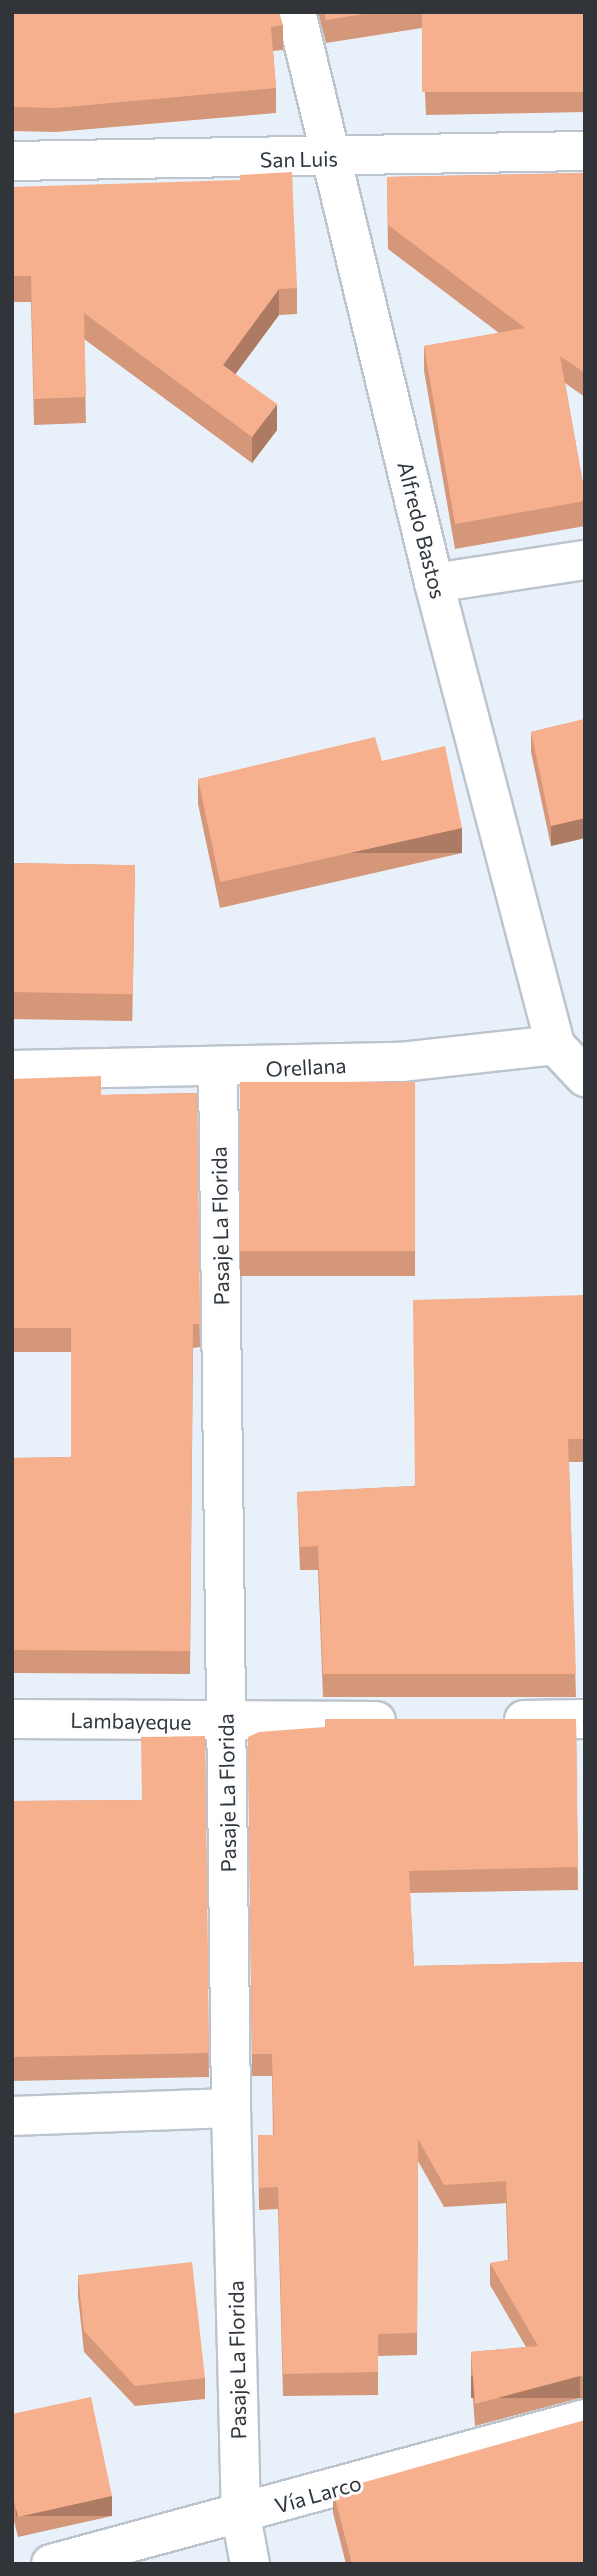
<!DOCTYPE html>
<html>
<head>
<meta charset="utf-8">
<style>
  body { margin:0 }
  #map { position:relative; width:597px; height:2576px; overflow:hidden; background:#e8f1f9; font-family:Commissioner,sans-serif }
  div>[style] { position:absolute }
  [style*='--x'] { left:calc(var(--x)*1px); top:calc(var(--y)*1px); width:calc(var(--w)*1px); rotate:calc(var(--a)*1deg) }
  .roads { filter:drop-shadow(2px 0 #bcc4cd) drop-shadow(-2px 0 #bcc4cd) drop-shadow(0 2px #bcc4cd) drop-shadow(0 -2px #bcc4cd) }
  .street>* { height:38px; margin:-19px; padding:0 19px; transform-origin:19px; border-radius:19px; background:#fff }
  .wall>* { inset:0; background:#d4977a; transform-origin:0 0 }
  .shaded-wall>* { inset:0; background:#ad7b63; transform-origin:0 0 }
  .building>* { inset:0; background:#f7b08e; transform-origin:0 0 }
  span { translate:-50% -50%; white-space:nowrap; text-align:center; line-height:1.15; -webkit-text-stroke:6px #fbfdff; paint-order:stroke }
  .street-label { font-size:21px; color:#313438 }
  .frame { position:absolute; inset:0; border:14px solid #313438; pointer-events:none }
</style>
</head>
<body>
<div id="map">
  <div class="roads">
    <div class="street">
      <i style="--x:296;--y:12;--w:587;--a:76.41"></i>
      <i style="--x:434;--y:583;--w:478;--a:75.3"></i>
      <i style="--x:555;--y:1045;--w:44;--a:46.8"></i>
      <i style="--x:12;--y:161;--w:573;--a:-1"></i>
      <i style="--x:434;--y:583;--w:153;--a:-8.7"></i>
      <i style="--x:12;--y:1070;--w:389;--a:-1.2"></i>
      <i style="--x:401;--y:1062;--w:155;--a:-6.3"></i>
      <i style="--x:218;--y:1070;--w:1038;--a:89.28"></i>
      <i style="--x:231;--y:2108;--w:408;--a:88.6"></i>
      <i style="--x:241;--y:2516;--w:49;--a:79.4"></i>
      <i style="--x:12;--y:1719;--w:364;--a:0.3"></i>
      <i style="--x:524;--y:1720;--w:61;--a:-0.9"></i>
      <i style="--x:12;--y:2116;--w:219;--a:-2.1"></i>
      <i style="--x:51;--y:2564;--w:553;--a:-15.19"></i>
    </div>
  </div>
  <div class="wall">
    <i style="clip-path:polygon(12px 12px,283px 25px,283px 50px,273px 51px,276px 88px,276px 113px,56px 132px,12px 131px)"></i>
    <i style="clip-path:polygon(318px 12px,585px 12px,585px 112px,426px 115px,422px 28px,326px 43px)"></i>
    <i style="clip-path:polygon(585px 173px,585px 397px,565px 383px,585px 495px,585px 526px,455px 549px,424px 371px,424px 346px,499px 333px,388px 249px,387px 177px)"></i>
    <i style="clip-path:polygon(12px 187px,297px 288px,297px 314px,279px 315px,235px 374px,277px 430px,252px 463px,84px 339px,86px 423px,34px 425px,31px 302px,12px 302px)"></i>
    <i style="clip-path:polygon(585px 719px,585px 838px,551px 846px,531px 752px,531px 732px)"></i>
    <i style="clip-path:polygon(382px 761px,462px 853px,220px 908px,198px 804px,198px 779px)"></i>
    <i style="left:12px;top:863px;width:123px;height:156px;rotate:1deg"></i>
    <i style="clip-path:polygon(12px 1079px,101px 1095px,197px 1093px,200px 1347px,193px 1348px,190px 1674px,12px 1673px,12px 1458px,71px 1457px,71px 1352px,12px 1352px)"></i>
    <i style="left:240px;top:1082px;width:175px;height:194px"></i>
    <i style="clip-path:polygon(585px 1295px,585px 1462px,569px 1462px,576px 1697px,323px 1697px,318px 1570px,300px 1570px,297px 1492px,414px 1486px)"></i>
    <i style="clip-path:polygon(576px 1719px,578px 1890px,410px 1893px,414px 1966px,585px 1962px,585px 2399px,580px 2398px,475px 2426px,471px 2374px,471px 2352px,526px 2347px,490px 2285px,490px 2263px,508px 2260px,506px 2203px,444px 2207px,418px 2161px,417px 2355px,378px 2356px,378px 2395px,283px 2396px,278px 2209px,259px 2210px,258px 2135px,273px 2135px,272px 2076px,252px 2076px,248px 1737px)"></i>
    <i style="clip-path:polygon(205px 1736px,209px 2077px,12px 2081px,12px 1801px,141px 1800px)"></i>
    <i style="clip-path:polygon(78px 2275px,205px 2378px,205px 2399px,135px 2406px,84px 2352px,78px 2296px)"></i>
    <i style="clip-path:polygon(12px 2414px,112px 2516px,18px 2537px,12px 2513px)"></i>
    <i style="clip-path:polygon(333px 2491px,585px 2564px,346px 2564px,333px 2513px)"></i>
  </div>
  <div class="shaded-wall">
    <i style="clip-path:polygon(279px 289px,279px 315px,223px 391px,223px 365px)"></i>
    <i style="clip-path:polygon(277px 404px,277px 430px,252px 463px,252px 437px)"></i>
    <i style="clip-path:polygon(585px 818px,585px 838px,551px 846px,551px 826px)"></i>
    <i style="left:462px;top:828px;width:25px;height:248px;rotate:90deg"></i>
    <i style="left:580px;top:2376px;width:22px;height:109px;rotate:90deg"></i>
    <i style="left:112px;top:2496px;width:20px;height:96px;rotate:90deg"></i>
  </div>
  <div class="building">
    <i style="clip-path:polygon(12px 12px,279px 12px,283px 25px,271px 27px,276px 88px,56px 108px,12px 107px)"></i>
    <i style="clip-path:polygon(324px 12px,376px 12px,326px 20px)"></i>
    <i style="left:422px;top:12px;width:163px;height:80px"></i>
    <i style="clip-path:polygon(292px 172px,297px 288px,279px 289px,223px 365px,277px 404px,252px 437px,84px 313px,86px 397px,34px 399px,31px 276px,12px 276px,12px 187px,240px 180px,240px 175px)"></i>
    <i style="clip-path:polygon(585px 173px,585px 373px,560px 356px,585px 495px,585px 501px,455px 524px,424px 346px,525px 328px,388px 225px,387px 177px)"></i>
    <i style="clip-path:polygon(585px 719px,585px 818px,551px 826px,531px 732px)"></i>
    <i style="clip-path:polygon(375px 737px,382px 761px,445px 746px,462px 828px,220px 882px,198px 779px)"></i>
    <i style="left:12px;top:863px;width:123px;height:129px;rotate:1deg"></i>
    <i style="clip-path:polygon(101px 1076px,101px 1095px,197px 1093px,200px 1324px,193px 1324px,190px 1651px,12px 1650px,12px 1458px,71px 1457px,71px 1328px,12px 1328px,12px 1079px)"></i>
    <i style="left:240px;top:1082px;width:175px;height:169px"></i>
    <i style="clip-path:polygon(585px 1295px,585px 1439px,568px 1439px,576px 1674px,323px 1674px,318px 1546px,300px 1547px,297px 1492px,415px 1486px,413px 1300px)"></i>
    <i style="clip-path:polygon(325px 1719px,576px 1719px,578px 1867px,409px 1871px,414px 1966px,585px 1962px,585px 2377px,580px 2376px,475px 2404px,471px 2352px,538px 2346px,490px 2263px,509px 2260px,506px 2181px,444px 2185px,418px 2139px,417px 2333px,378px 2334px,378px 2372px,283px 2374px,278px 2187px,259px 2188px,258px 2135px,274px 2135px,272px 2054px,252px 2054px,248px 1737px,259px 1732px,325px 1727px)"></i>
    <i style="clip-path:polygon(205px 1736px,209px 2053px,12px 2057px,12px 1801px,142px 1800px,141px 1737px)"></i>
    <i style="clip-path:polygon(192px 2262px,205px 2378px,135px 2386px,84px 2331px,78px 2275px)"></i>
    <i style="clip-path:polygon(91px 2397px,112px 2496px,18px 2517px,12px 2492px,12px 2414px)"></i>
    <i style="clip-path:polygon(585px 2420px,585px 2564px,352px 2564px,333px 2491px)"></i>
  </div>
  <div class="street-label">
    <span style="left:299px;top:159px;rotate:-1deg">San Luis</span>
    <span style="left:422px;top:530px;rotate:76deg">Alfredo Bastos</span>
    <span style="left:306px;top:1067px;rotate:-3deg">Orellana</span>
    <span style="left:220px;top:1226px;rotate:-91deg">Pasaje La Florida</span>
    <span style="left:131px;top:1721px;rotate:1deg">Lambayeque</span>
    <span style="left:227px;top:1793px;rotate:-91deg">Pasaje La Florida</span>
    <span style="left:237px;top:2360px;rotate:-91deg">Pasaje La Florida</span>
    <span style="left:318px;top:2494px;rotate:-16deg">Vía Larco</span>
  </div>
  <div class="frame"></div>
</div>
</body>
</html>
